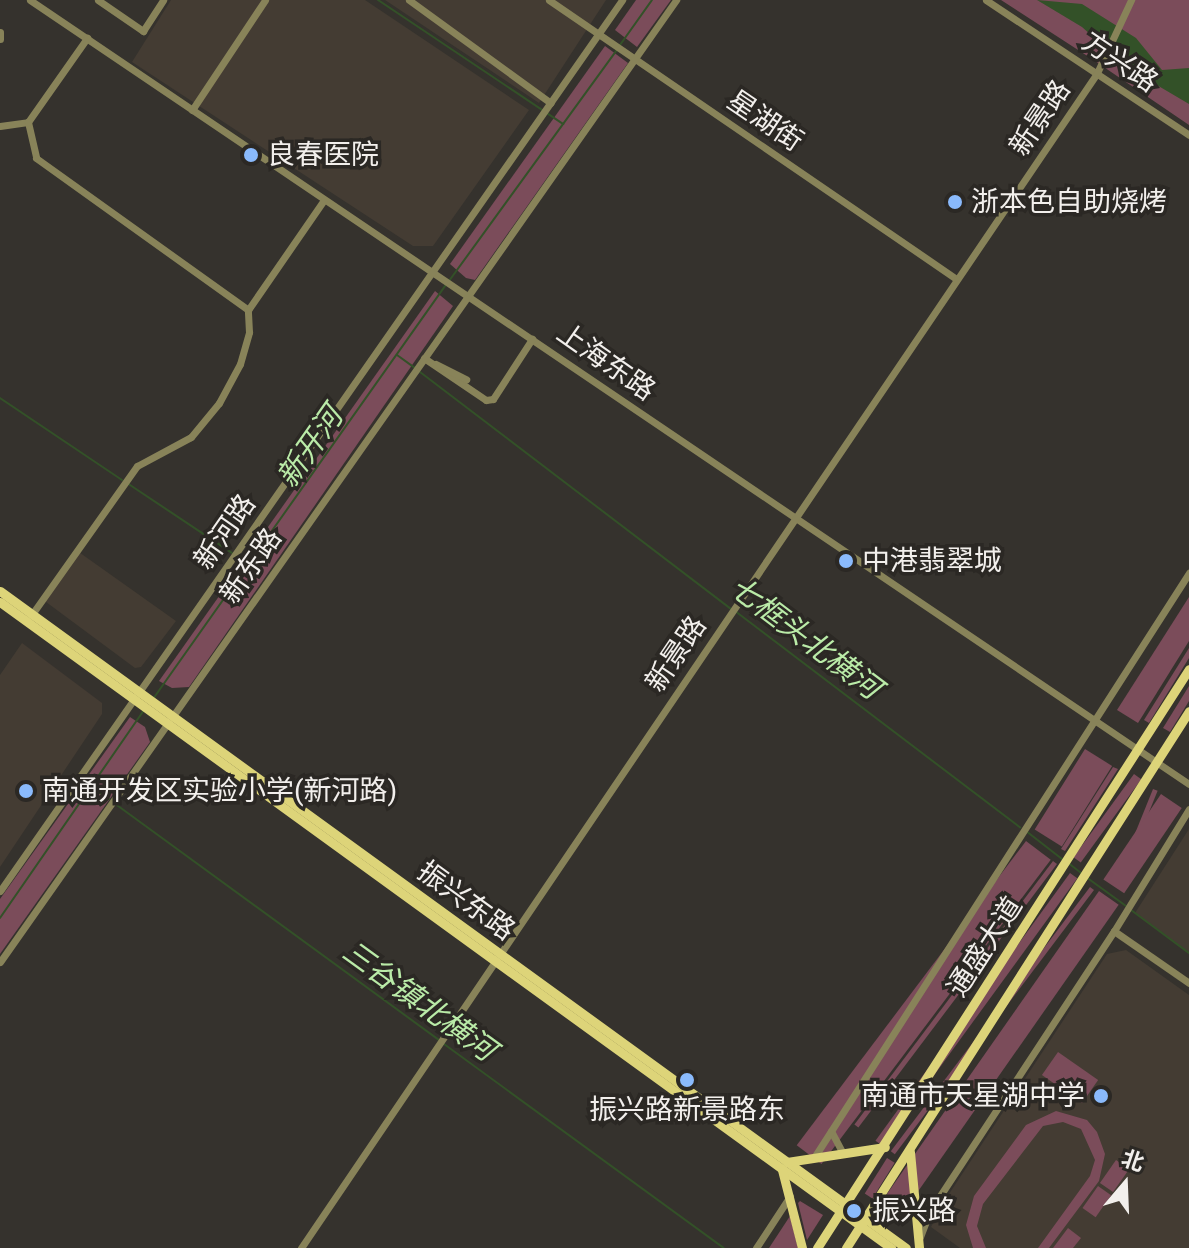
<!DOCTYPE html>
<html>
<head>
<meta charset="utf-8">
<style>
  body { margin:0 }
  #map { position:relative; width:1189px; height:1248px; overflow:hidden; background:#35322d; font-family:Roboto,"Noto Sans SC",sans-serif }
  div>[style] { position:absolute }
  [style*='--x'] { left:calc(var(--x)*1px); top:calc(var(--y)*1px); width:calc(var(--w)*1px); rotate:calc(var(--a)*1deg) }
  .built>* { inset:0; background:#443c33 }
  .green>* { inset:0; background:#7b4c5a; transform-origin:0 0 }
  .water>* { inset:0; background:#335128 }
  .stream>* { height:2px; margin:-1px; padding:0 1px; transform-origin:1px; border-radius:1px; background:#335128 }
  .minor>* { height:7px; margin:-3.5px; padding:0 3.5px; transform-origin:3.5px; border-radius:3.5px; background:#888359 }
  .major>* { height:9px; margin:-4.5px; padding:0 4.5px; transform-origin:4.5px; border-radius:4.5px; background:#ddd479 }
  .dots>* { width:22px; height:22px; translate:-50% -50%; box-sizing:border-box; border:4px solid #2b2824; border-radius:50% }
  span { translate:-50% -50%; white-space:nowrap; text-align:center; line-height:1.15; -webkit-text-stroke:7px #2b2824; paint-order:stroke }
  .street-label { font-size:28px; color:#f2efec }
  .poi-label { font-size:28px; color:#f2efec }
  .left { translate:0 -50%; text-align:left }
  .right { translate:-100% -50%; text-align:right }
  .water-label { font-size:30px; color:#baeba8; font-style:italic }
  .north { position:absolute; left:1085px; top:1144px; width:80px; height:80px; -webkit-text-stroke:6px #2b2824; paint-order:stroke; rotate:19deg; font-size:22px; font-weight:700; line-height:32px; text-align:center; color:#f2efec }
  .north::after { content:''; display:block; margin:auto; width:28px; height:36px; background:#f2efec; clip-path:polygon(50% 0,100% 100%,50% 72%,0 100%) }
</style>
</head>
<body>
<div id="map">
  <div class="built">
    <i style="clip-path:polygon(171px 0,365px 0,529px 110px,433px 246px,413px 246px,132px 62px)"></i>
    <i style="clip-path:polygon(385px 0,606px 0,539px 103px)"></i>
    <i style="clip-path:polygon(76px 550px,176px 621px,141px 667px,135px 668px,42px 599px)"></i>
    <i style="clip-path:polygon(22px 643px,102px 703px,102px 714px,0 867px,0 675px)"></i>
    <i style="clip-path:polygon(1189px 829px,1189px 953px,1135px 913px)"></i>
    <i style="clip-path:polygon(1126px 950px,1189px 995px,1189px 1248px,960px 1248px,931px 1227px,947px 1197px,1107px 954px)"></i>
  </div>
  <div class="green">
    <i style="clip-path:polygon(636px 0,671px 0,637px 47px,615px 30px)"></i>
    <i style="clip-path:polygon(1001px 0,1189px 0,1189px 125px,1092px 59px)"></i>
    <i style="clip-path:polygon(605px 46px,628px 63px,475px 280px,466px 278px,450px 264px)"></i>
    <i style="clip-path:polygon(435px 291px,453px 306px,189px 687px,172px 688px,159px 681px)"></i>
    <i style="clip-path:polygon(1189px 597px,1189px 641px,1138px 723px,1117px 710px)"></i>
    <i style="clip-path:polygon(1189px 648px,1189px 658px,1149px 723px,1144px 720px)"></i>
    <i style="clip-path:polygon(1189px 686px,1189px 701px,1170px 732px,1163px 728px)"></i>
    <i style="clip-path:polygon(130px 717px,145px 727px,150px 742px,0 954px,0 899px)"></i>
    <i style="left:1085px;top:749px;width:32px;height:95px;rotate:32deg"></i>
    <i style="clip-path:polygon(1113px 767px,1118px 769px,1065px 851px,1061px 849px)"></i>
    <i style="left:1134px;top:774px;width:9px;height:103px;rotate:36deg"></i>
    <i style="left:1153px;top:789px;width:5px;height:102px;rotate:22deg"></i>
    <i style="left:1161px;top:794px;width:25px;height:103px;rotate:34deg"></i>
    <i style="left:1026px;top:841px;width:31px;height:381px;rotate:37deg"></i>
    <i style="left:1053px;top:861px;width:5px;height:330px;rotate:37deg"></i>
    <i style="left:1070px;top:873px;width:9px;height:331px;rotate:36deg"></i>
    <i style="left:1090px;top:887px;width:5px;height:331px;rotate:37deg"></i>
    <i style="left:1099px;top:891px;width:24px;height:378px;rotate:35deg"></i>
    <i style="left:1058px;top:1052px;width:49px;height:28px;rotate:35deg"></i>
    <i style="clip-path:polygon(1056px 1111px,1087px 1120px,1097px 1132px,1105px 1154px,1099px 1181px,1049px 1248px,1038px 1248px,1090px 1176px,1095px 1160px,1081px 1129px,1063px 1122px,1043px 1126px,983px 1204px,977px 1226px,986px 1248px,973px 1248px,966px 1225px,974px 1196px,1026px 1125px)"></i>
    <i style="left:887px;top:1158px;width:9px;height:42px;rotate:32deg"></i>
    <i style="left:1116px;top:1160px;width:16px;height:28px;rotate:35deg"></i>
    <i style="left:1098px;top:1186px;width:16px;height:27px;rotate:35deg"></i>
    <i style="clip-path:polygon(800px 1201px,823px 1215px,807px 1240px,798px 1203px)"></i>
    <i style="clip-path:polygon(790px 1216px,798px 1248px,769px 1248px)"></i>
    <i style="clip-path:polygon(1068px 1228px,1081px 1238px,1073px 1248px,1053px 1248px)"></i>
  </div>
  <div class="water">
    <i style="clip-path:polygon(1037px 0,1082px 4px,1136px 38px,1162px 70px,1189px 68px,1189px 104px,1128px 68px,1082px 27px)"></i>
  </div>
  <div class="stream">
    <i style="--x:378;--y:0;--w:223;--a:33.8"></i>
    <i style="--x:620;--y:45;--w:55;--a:-54.6"></i>
    <i style="--x:449;--y:281;--w:286;--a:-54"></i>
    <i style="--x:397;--y:355;--w:22;--a:36"></i>
    <i style="--x:420;--y:372;--w:390;--a:37.3"></i>
    <i style="--x:0;--y:398;--w:147;--a:33.9"></i>
    <i style="--x:127;--y:483;--w:126;--a:33.7"></i>
    <i style="--x:237;--y:557;--w:14;--a:30"></i>
    <i style="--x:735;--y:611;--w:358;--a:37.2"></i>
    <i style="--x:153;--y:699;--w:506;--a:-54.74"></i>
    <i style="--x:91;--y:787;--w:22;--a:34"></i>
    <i style="--x:114;--y:803;--w:402;--a:36.1"></i>
    <i style="--x:1026;--y:831;--w:46;--a:37.9"></i>
    <i style="--x:1067;--y:862;--w:18;--a:38"></i>
    <i style="--x:1086;--y:877;--w:49;--a:35.9"></i>
    <i style="--x:1131;--y:910;--w:72;--a:36.6"></i>
    <i style="--x:0;--y:918;--w:253;--a:-55.3"></i>
    <i style="--x:444;--y:1044;--w:346;--a:36.1"></i>
  </div>
  <div class="minor">
    <i style="--x:30;--y:0;--w:1399;--a:34.08"></i>
    <i style="--x:98;--y:0;--w:55;--a:34.6"></i>
    <i style="--x:143;--y:31;--w:37;--a:-57"></i>
    <i style="--x:409;--y:0;--w:175;--a:36"></i>
    <i style="--x:549;--y:0;--w:493;--a:34.4"></i>
    <i style="--x:986;--y:0;--w:244;--a:33.6"></i>
    <i style="--x:0;--y:32;--w:7;--a:90"></i>
    <i style="--x:192;--y:110;--w:132;--a:-56.4"></i>
    <i style="--x:28;--y:122;--w:37;--a:77"></i>
    <i style="--x:36;--y:158;--w:261;--a:35.6"></i>
    <i style="--x:248;--y:310;--w:134;--a:-55.4"></i>
    <i style="--x:0;--y:126;--w:28;--a:-8"></i>
    <i style="--x:28;--y:122;--w:103;--a:-54.9"></i>
    <i style="--x:424;--y:358;--w:75;--a:34.1"></i>
    <i style="--x:486;--y:400;--w:7;--a:-8"></i>
    <i style="--x:493;--y:399;--w:72;--a:-57"></i>
    <i style="--x:436;--y:364;--w:34;--a:27"></i>
    <i style="--x:30;--y:617;--w:185;--a:-54.7"></i>
    <i style="--x:137;--y:466;--w:61;--a:-28.2"></i>
    <i style="--x:191;--y:437;--w:44;--a:-50.5"></i>
    <i style="--x:219;--y:403;--w:44;--a:-61.7"></i>
    <i style="--x:240;--y:364;--w:33;--a:-74"></i>
    <i style="--x:249;--y:332;--w:22;--a:-93"></i>
    <i style="--x:0;--y:891;--w:1087;--a:-55.08"></i>
    <i style="--x:1114;--y:931;--w:143;--a:-58.4"></i>
    <i style="--x:0;--y:962;--w:1176;--a:-54.9"></i>
    <i style="--x:831;--y:1131;--w:24;--a:62"></i>
    <i style="--x:815;--y:1156;--w:693;--a:-57.32"></i>
    <i style="--x:920;--y:1237;--w:28;--a:-69"></i>
    <i style="--x:930;--y:1211;--w:335;--a:-56.7"></i>
    <i style="--x:1114;--y:931;--w:91;--a:34.7"></i>
    <i style="--x:301;--y:1248;--w:1419;--a:-55.88"></i>
    <i style="--x:1097;--y:73;--w:81;--a:-65"></i>
    <i style="--x:756;--y:1248;--w:62;--a:-56.8"></i>
  </div>
  <div class="major">
    <i style="--x:0;--y:591;--w:1119;--a:35.95"></i>
    <i style="--x:0;--y:602;--w:1101;--a:35.94"></i>
    <i style="--x:910;--y:1152;--w:96;--a:84.6"></i>
    <i style="--x:787;--y:1162;--w:99;--a:-8.7"></i>
    <i style="--x:782;--y:1170;--w:81;--a:75.6"></i>
    <i style="--x:817;--y:1248;--w:688;--a:-57.28"></i>
    <i style="--x:846;--y:1248;--w:637;--a:-57.43"></i>
  </div>
  <div class="dots">
    <i style="left:251px;top:155px;background:#8abafc"></i>
    <i style="left:955px;top:202px;background:#8abafc"></i>
    <i style="left:846px;top:561px;background:#8abafc"></i>
    <i style="left:26px;top:791px;background:#8abafc"></i>
    <i style="left:687px;top:1080px;background:#8abafc"></i>
    <i style="left:1101px;top:1096px;background:#8abafc"></i>
    <i style="left:854px;top:1211px;background:#8abafc"></i>
  </div>
  <div class="street-label">
    <span style="left:1120px;top:62px;rotate:34deg">方兴路</span>
    <span style="left:1040px;top:118px;rotate:-56deg">新景路</span>
    <span style="left:765px;top:121px;rotate:34deg">星湖街</span>
    <span style="left:606px;top:362px;rotate:35deg">上海东路</span>
    <span style="left:225px;top:532px;rotate:-55deg">新河路</span>
    <span style="left:251px;top:566px;rotate:-55deg">新东路</span>
    <span style="left:676px;top:654px;rotate:-56deg">新景路</span>
    <span style="left:466px;top:901px;rotate:36deg">振兴东路</span>
    <span style="left:985px;top:947px;rotate:-57deg">通盛大道</span>
  </div>
  <div class="poi-label">
    <span class="left" style="left:267px;top:155px">良春医院</span>
    <span class="left" style="left:971px;top:202px">浙本色自助烧烤</span>
    <span class="left" style="left:862px;top:561px">中港翡翠城</span>
    <span class="left" style="left:42px;top:791px">南通开发区实验小学(新河路)</span>
    <span class="right" style="left:1085px;top:1096px">南通市天星湖中学</span>
    <span style="left:687px;top:1110px">振兴路新景路东</span>
    <span class="left" style="left:872px;top:1211px">振兴路</span>
  </div>
  <div class="water-label">
    <span style="left:310px;top:447px;rotate:-55deg">新开河</span>
    <span style="left:805px;top:638px;rotate:37deg">七框头北横河</span>
    <span style="left:419px;top:1001px;rotate:36deg">三谷镇北横河</span>
  </div>
  <div class="north">北</div>
</div>
</body>
</html>
